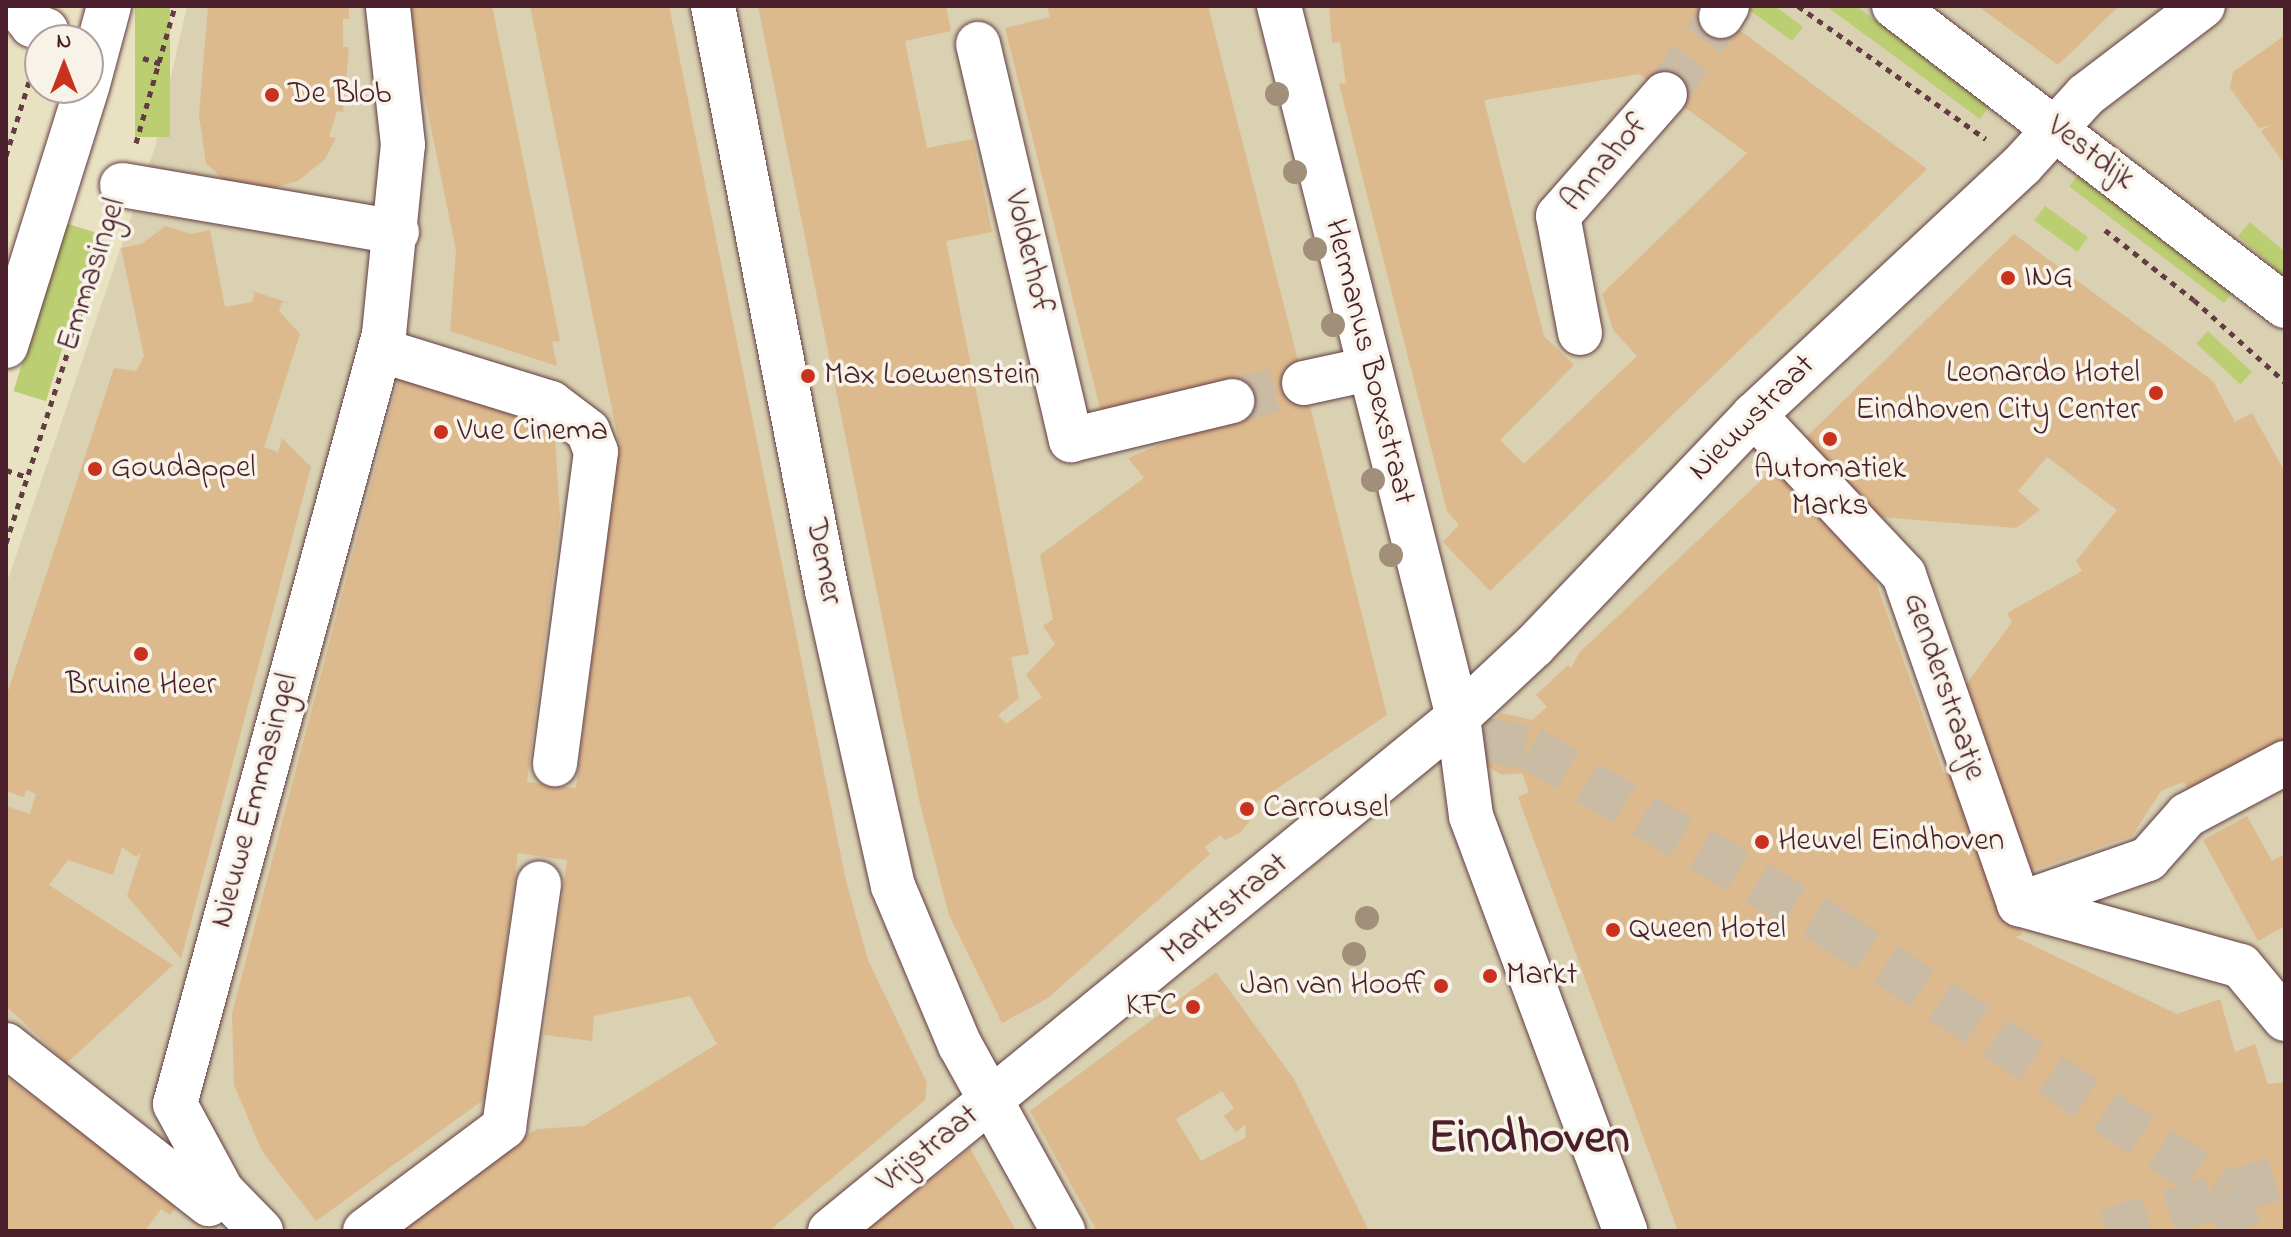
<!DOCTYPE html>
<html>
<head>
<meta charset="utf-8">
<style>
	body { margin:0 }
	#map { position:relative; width:2291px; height:1237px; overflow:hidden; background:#e9e2c2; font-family:"Indie Flower",sans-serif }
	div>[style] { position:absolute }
	.built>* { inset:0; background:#d9d1b1 }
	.green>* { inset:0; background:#bcce72; transform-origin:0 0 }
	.building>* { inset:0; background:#ddb98e }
	.minor-tunnel>* { height:44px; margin-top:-22px; transform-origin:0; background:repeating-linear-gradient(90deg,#c9bba4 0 44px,transparent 0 66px) }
	.path>* { height:5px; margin-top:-2.5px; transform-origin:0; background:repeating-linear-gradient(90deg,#623c42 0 6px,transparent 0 12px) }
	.roads { filter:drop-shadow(0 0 2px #623c42) drop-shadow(0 0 2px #623c42) }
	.minor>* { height:44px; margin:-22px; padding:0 22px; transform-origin:22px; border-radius:22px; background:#fff }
	.trees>* { width:24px; height:24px; margin:-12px; border-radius:50%; background:#a18f79 }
	.dots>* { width:22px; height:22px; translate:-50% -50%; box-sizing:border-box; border:4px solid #f7f3e8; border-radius:50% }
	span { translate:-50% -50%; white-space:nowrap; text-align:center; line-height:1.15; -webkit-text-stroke:7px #f7f3e8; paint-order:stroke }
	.poi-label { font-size:32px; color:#4a1f2b }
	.left { translate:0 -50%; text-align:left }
	.right { translate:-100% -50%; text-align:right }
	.street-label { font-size:32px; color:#4a1f2b }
	.town-label { font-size:48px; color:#4a1f2b; font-weight:700 }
	.frame { position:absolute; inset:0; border:8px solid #4a1f2b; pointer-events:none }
	.north { position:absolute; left:24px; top:24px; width:80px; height:80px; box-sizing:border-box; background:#f7f3e8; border:2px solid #b29e9c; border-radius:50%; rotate:0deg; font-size:22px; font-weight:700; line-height:32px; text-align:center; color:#4a1f2b }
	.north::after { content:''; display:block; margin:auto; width:28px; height:36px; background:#c8321e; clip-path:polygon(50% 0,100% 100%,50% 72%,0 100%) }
</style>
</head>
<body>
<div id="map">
	<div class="built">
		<i style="clip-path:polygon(187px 6px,2285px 6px,2285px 1231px,6px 1231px,6px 585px,155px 147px)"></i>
	</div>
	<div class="green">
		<i style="left:135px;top:6px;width:35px;height:131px"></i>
		<i style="clip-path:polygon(1751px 6px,1775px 6px,1803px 27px,1792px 41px,1748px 9px)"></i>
		<i style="clip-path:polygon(1826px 6px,1856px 6px,1990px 105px,1980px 119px)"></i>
		<i style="left:2080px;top:172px;width:194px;height:18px;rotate:37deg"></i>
		<i style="left:2045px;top:206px;width:53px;height:18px;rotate:36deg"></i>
		<i style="clip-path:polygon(2250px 222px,2285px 252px,2285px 277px,2238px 236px)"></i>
		<i style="left:65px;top:223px;width:34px;height:176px;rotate:17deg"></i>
		<i style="left:2208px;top:331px;width:60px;height:17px;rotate:43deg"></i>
	</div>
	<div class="building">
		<i style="clip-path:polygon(208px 6px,349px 6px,349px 19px,343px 19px,343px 47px,349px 47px,343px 112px,337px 111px,329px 137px,336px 138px,325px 159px,298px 181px,264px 190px,227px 183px,206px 163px,199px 115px)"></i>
		<i style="clip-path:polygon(406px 6px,492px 6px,560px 341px,552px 342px,557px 366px,450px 331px,456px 250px)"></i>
		<i style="clip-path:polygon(530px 6px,669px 6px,846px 881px,868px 960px,927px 1083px,925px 1100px,769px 1231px,391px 1231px,495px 1162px,491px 1154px,537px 1129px,584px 1126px,717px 1044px,690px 996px,594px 1016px,592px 1041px,544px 1035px,567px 860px,518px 853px,486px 1098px,316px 1221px,262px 1151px,234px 1085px,232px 1013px,401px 370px,554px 419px,560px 517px,527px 782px,576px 788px,619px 444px)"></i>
		<i style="clip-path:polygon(758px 6px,946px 6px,951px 31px,905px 41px,927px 148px,973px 139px,992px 232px,946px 241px,1029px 654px,1011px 657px,1019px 698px,998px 715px,1006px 724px,1042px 697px,1026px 675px,1055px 644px,1043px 626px,1053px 619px,1040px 555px,1144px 478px,1128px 458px,1176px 438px,1237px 422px,1101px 412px,1005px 28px,1050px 17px,1047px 6px,1208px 6px,1309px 404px,1297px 407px,1310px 406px,1387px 715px,1254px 804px,1259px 809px,1241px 832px,1225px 840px,1220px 835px,1205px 847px,1210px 854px,1048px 998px,1002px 1023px,949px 915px,920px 804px)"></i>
		<i style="clip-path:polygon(evenodd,1329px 6px,1707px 6px,1927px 169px,1490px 591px,1443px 542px,1459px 525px,1447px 511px,1339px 84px,1346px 83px,1340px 42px,1332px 43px,1329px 6px,1639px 74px,1747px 153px,1602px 294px,1613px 330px,1637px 356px,1524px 464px,1500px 440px,1574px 365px,1544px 336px,1484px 100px,1639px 74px)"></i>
		<i style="clip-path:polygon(1978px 6px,2119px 6px,2058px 65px)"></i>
		<i style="clip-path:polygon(2285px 35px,2285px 165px,2261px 131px,2271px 125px,2259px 128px,2230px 88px,2233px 72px)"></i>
		<i style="clip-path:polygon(166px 226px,191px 234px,210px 230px,225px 307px,252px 302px,255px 293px,246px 289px,292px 304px,282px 302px,279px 311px,300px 334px,264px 447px,278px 452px,282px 438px,311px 467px,181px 959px,127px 896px,141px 852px,136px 857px,122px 847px,113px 875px,68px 860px,49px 885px,173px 965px,67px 1063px,6px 1006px,6px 806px,30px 814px,36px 794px,26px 790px,24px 797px,6px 791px,6px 697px,114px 368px,136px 371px,144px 356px,121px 248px,141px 244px)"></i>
		<i style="clip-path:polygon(2014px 234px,2213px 381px,2235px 422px,2252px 413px,2285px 472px,2285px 747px,2193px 798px,2184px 782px,2161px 791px,2132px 836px,2028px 872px,1965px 686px,2012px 622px,2007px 613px,2082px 571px,2076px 561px,2117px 510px,2047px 457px,2018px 491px,2040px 510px,2016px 528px,1868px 516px,1799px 444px)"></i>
		<i style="clip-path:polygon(1770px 472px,1782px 473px,1869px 563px,1943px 772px,1967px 779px,2022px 935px,2015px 937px,2177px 1014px,2220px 999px,2235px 1052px,2255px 1044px,2268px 1084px,2284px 1082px,2285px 1231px,1678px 1231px,1518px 797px,1529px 792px,1522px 773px,1502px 775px,1485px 765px,1480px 732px,1502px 713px,1532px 720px,1547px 707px,1536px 695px,1568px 665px,1571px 668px,1579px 653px)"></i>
		<i style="clip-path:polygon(2247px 816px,2272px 861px,2285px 854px,2285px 926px,2258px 941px,2203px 840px)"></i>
		<i style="clip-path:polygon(evenodd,1216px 972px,1294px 1079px,1369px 1231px,1097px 1231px,1030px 1111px,1216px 972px,1222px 1091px,1234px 1108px,1224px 1116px,1236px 1132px,1246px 1124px,1245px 1138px,1201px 1161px,1176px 1119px,1222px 1091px)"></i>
		<i style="clip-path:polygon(6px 1077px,179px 1203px,170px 1215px,161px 1209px,145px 1231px,6px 1231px)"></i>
		<i style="clip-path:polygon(970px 1148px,1016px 1231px,862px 1231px,942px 1171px)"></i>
	</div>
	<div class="minor-tunnel">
		<i style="left:1665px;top:94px;width:96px;rotate:-54.3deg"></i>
		<i style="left:1232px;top:401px;width:74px;rotate:-14deg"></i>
		<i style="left:1482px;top:739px;width:49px;rotate:10.6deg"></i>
		<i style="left:1530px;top:748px;width:350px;rotate:30.7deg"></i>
		<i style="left:1831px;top:927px;width:473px;rotate:33.9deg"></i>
		<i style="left:2224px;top:1191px;width:43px;rotate:68.2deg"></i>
		<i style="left:2106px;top:1231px;width:187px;rotate:-17.1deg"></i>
	</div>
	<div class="path">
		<i style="left:1798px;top:6px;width:230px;rotate:35.3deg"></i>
		<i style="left:143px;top:58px;width:19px;rotate:18deg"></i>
		<i style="left:136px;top:143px;width:142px;rotate:-74.1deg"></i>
		<i style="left:6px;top:156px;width:88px;rotate:-72.8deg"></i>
		<i style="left:2105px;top:230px;width:113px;rotate:38.2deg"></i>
		<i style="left:2194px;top:300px;width:122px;rotate:42deg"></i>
		<i style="left:6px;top:470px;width:22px;rotate:18deg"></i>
		<i style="left:6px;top:543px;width:331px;rotate:-72.1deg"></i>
	</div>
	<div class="roads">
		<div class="minor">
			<i style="left:17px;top:6px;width:24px;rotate:52deg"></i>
			<i style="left:32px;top:25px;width:15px;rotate:20deg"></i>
			<i style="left:713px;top:6px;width:596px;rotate:78.97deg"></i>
			<i style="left:827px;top:591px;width:302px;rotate:77.4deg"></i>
			<i style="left:893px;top:886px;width:173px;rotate:67.2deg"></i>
			<i style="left:960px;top:1045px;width:213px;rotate:61deg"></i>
			<i style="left:1279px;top:6px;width:733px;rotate:75.87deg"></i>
			<i style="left:1458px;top:717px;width:100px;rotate:82.5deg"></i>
			<i style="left:1471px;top:816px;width:443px;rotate:69.6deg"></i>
			<i style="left:1894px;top:6px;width:493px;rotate:37.5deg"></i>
			<i style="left:1721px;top:16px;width:12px;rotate:-59deg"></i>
			<i style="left:978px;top:44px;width:407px;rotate:76.8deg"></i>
			<i style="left:1071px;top:440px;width:166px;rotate:-13.6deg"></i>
			<i style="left:88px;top:84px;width:81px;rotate:-74.9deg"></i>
			<i style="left:122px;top:185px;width:279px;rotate:9.7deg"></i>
			<i style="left:1580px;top:333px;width:119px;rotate:-100.6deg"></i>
			<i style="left:1558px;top:216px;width:162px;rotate:-48.7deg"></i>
			<i style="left:6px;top:346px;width:270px;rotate:-72.6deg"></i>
			<i style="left:380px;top:350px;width:179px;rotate:17.2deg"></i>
			<i style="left:551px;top:403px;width:46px;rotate:37.1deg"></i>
			<i style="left:588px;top:431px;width:22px;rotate:69deg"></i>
			<i style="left:596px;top:452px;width:315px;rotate:97.5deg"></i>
			<i style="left:1304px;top:383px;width:66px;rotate:-12.2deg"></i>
			<i style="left:1754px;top:415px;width:219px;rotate:46.8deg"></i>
			<i style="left:1904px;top:575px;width:349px;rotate:70.7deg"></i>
			<i style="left:2019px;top:904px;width:230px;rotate:15.6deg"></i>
			<i style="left:2241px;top:966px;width:69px;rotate:50.3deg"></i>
			<i style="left:2019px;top:904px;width:137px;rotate:-19.2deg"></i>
			<i style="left:2148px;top:859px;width:59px;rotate:-48.4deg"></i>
			<i style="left:2187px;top:815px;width:111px;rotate:-28deg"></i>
			<i style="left:6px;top:1045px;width:258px;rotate:38.1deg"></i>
			<i style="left:261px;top:1231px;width:56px;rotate:-134.3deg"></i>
			<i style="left:222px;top:1191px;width:99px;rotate:-118.4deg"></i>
			<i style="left:175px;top:1104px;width:798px;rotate:-74.81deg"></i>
			<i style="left:384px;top:334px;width:190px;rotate:-84.3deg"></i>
			<i style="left:403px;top:145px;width:140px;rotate:-96.2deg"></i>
			<i style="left:365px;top:1231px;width:174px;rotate:-36.8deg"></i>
			<i style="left:504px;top:1127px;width:246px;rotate:-81.8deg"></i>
			<i style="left:830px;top:1231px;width:812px;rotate:-39.3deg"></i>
			<i style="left:1458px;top:717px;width:104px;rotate:-43.1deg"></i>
			<i style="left:1534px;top:646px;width:319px;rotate:-46.4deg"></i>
			<i style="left:1754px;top:415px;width:367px;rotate:-43deg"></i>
			<i style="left:2022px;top:165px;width:95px;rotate:-47.6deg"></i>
			<i style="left:2086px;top:95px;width:147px;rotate:-37.3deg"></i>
		</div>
	</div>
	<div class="trees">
		<i style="left:1277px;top:94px"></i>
		<i style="left:1295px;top:172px"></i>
		<i style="left:1315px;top:249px"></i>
		<i style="left:1333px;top:325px"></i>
		<i style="left:1373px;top:480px"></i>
		<i style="left:1391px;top:555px"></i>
		<i style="left:1367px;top:918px"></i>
		<i style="left:1354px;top:954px"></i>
	</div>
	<div class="dots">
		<i style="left:272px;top:95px;background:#c8321e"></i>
		<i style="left:2008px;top:278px;background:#c8321e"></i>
		<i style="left:808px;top:376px;background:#c8321e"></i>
		<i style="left:2156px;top:393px;background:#c8321e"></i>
		<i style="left:441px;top:432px;background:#c8321e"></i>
		<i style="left:1830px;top:439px;background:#c8321e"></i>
		<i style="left:95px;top:469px;background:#c8321e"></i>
		<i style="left:141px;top:654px;background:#c8321e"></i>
		<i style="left:1247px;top:809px;background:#c8321e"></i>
		<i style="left:1762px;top:842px;background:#c8321e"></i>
		<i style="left:1613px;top:930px;background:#c8321e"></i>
		<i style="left:1490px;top:976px;background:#c8321e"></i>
		<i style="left:1441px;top:986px;background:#c8321e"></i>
		<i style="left:1193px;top:1007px;background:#c8321e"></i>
	</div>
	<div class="poi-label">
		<span class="left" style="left:288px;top:95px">De Blob</span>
		<span class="left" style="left:2024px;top:278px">ING</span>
		<span class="right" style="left:2140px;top:393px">Leonardo Hotel<br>Eindhoven City Center</span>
		<span class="left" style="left:824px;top:376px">Max Loewenstein</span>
		<span class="left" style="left:457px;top:432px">Vue Cinema</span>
		<span class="left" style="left:111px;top:469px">Goudappel</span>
		<span style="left:1830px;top:489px">Automatiek<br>Marks</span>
		<span style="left:141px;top:686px">Bruine Heer</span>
		<span class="left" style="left:1263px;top:809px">Carrousel</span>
		<span class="left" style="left:1778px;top:842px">Heuvel Eindhoven</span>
		<span class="left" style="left:1629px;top:930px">Queen Hotel</span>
		<span class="left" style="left:1506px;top:976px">Markt</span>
		<span class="right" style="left:1425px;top:986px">Jan van Hooff</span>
		<span class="right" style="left:1177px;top:1007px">KFC</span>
	</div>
	<div class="street-label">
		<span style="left:2090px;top:154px;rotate:37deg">Vestdijk</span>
		<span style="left:1606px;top:164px;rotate:-50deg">Annahof</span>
		<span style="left:1027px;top:252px;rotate:77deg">Volderhof</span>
		<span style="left:93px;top:275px;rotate:-72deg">Emmasingel</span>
		<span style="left:1368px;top:362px;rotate:76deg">Hermanus Boexstraat</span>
		<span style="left:1753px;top:419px;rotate:-45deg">Nieuwstraat</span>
		<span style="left:822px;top:562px;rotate:79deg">Demer</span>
		<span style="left:1943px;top:687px;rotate:71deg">Genderstraatje</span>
		<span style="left:256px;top:801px;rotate:-75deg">Nieuwe Emmasingel</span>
		<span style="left:1226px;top:910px;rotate:-40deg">Marktstraat</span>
		<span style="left:929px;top:1150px;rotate:-39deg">Vrijstraat</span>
	</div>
	<div class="town-label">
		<span style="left:1529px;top:1140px">Eindhoven</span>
	</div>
	<div class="frame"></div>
	<div class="north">N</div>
</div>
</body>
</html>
